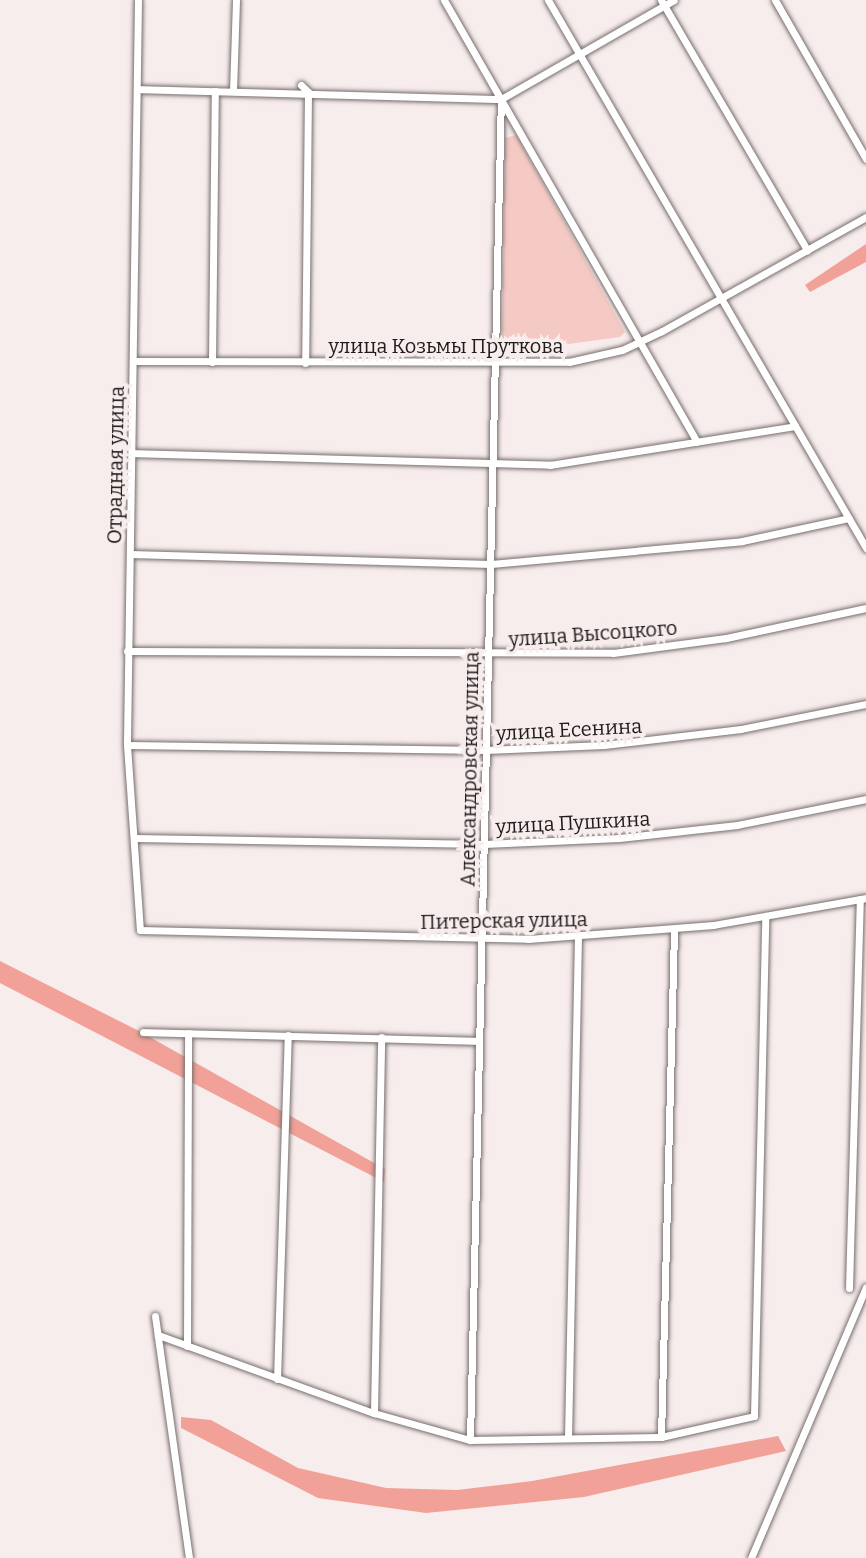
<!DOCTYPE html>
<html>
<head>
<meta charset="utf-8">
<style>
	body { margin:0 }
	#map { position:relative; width:866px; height:1558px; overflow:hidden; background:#f7edec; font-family:Bitter,serif }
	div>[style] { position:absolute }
	.green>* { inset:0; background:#f6cac4 }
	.forest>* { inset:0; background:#f1a197 }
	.roads { filter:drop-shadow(0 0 2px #776e6d) drop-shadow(0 0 2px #776e6d) }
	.minor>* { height:7px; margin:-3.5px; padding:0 3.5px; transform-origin:3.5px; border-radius:3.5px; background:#fff }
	span { translate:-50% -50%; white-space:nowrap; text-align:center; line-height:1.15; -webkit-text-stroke:7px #f7edec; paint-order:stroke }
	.street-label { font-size:20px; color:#1f1c1b }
</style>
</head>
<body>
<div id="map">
	<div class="green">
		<i style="clip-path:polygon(516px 135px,625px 332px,620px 337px,502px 353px,505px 138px)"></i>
	</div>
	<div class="forest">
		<i style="clip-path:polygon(866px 244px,866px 262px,810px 292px,805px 285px)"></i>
		<i style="clip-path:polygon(0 961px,139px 1031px,385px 1169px,384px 1182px,0 983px)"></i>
		<i style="clip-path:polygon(181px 1417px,211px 1420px,298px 1468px,386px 1488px,457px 1490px,532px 1481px,778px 1436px,786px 1451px,584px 1497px,426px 1513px,318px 1498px,181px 1428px)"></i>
	</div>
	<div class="roads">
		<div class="minor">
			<i style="left:138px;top:0;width:745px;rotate:90.85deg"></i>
			<i style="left:127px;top:745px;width:185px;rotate:86deg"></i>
			<i style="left:140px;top:930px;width:388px;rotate:1.3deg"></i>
			<i style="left:528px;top:939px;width:186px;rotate:-4.3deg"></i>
			<i style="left:713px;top:925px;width:155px;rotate:-10deg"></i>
			<i style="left:444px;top:0;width:509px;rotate:60.21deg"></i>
			<i style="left:548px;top:0;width:634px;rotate:59.87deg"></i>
			<i style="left:661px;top:0;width:290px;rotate:59.7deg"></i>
			<i style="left:775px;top:0;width:183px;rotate:60.2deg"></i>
			<i style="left:301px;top:85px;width:10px;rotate:45deg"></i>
			<i style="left:308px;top:92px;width:271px;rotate:90.6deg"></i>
			<i style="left:137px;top:89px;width:364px;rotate:1.6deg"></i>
			<i style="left:501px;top:99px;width:199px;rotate:-29.8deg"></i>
			<i style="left:233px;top:91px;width:91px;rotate:-88.1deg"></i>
			<i style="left:135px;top:361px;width:434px;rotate:0.1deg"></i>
			<i style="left:569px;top:362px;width:54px;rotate:-12.8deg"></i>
			<i style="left:622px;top:350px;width:44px;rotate:-25.4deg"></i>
			<i style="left:662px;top:331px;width:234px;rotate:-29.2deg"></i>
			<i style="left:212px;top:362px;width:271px;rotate:-89.4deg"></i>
			<i style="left:132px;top:453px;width:418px;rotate:1.6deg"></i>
			<i style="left:550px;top:465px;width:248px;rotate:-9deg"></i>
			<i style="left:130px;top:554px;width:361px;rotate:1.6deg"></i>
			<i style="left:491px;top:564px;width:252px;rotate:-5.2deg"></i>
			<i style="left:742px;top:541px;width:109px;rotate:-12.1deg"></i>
			<i style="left:127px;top:651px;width:486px;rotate:0.2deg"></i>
			<i style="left:613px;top:653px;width:114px;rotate:-7.6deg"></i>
			<i style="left:726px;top:638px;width:143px;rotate:-12.1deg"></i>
			<i style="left:127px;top:745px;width:359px;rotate:0.8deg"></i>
			<i style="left:486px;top:750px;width:118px;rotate:-2.4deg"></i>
			<i style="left:604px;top:745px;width:138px;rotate:-6.7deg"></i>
			<i style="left:741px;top:729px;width:127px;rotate:-11.3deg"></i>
			<i style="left:135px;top:838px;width:349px;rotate:1deg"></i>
			<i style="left:484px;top:844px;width:135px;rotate:-2.5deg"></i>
			<i style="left:619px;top:838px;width:119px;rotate:-6.3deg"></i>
			<i style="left:737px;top:825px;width:132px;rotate:-11.4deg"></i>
			<i style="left:143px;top:1032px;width:336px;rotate:1.5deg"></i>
			<i style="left:849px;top:1288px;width:389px;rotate:-88.4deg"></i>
			<i style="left:155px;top:1316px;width:244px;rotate:82deg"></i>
			<i style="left:158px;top:1335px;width:230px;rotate:19.9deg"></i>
			<i style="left:374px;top:1413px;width:100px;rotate:15.7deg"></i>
			<i style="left:470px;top:1440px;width:191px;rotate:-0.9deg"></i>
			<i style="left:661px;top:1437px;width:95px;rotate:-12.7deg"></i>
			<i style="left:754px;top:1416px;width:498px;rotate:-88.7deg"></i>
			<i style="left:187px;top:1346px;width:313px;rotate:-89.8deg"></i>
			<i style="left:277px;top:1379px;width:344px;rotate:-88.2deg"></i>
			<i style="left:374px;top:1413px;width:376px;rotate:-88.9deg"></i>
			<i style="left:661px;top:1437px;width:508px;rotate:-88.53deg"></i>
			<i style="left:568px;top:1438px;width:501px;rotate:-88.86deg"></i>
			<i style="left:470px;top:1440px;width:1341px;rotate:-88.68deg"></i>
			<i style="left:751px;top:1558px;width:294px;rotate:-67deg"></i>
		</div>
	</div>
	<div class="street-label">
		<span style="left:446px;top:346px">улица Козьмы Пруткова</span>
		<span style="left:116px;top:465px;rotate:-89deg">Отрадная улица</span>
		<span style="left:593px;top:634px;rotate:-4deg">улица Высоцкого</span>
		<span style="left:569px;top:730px;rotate:-3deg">улица Есенина</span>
		<span style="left:470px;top:769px;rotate:-89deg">Александровская улица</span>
		<span style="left:573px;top:823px;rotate:-3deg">улица Пушкина</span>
		<span style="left:504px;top:921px;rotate:-1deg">Питерская улица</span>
	</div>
</div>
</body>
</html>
